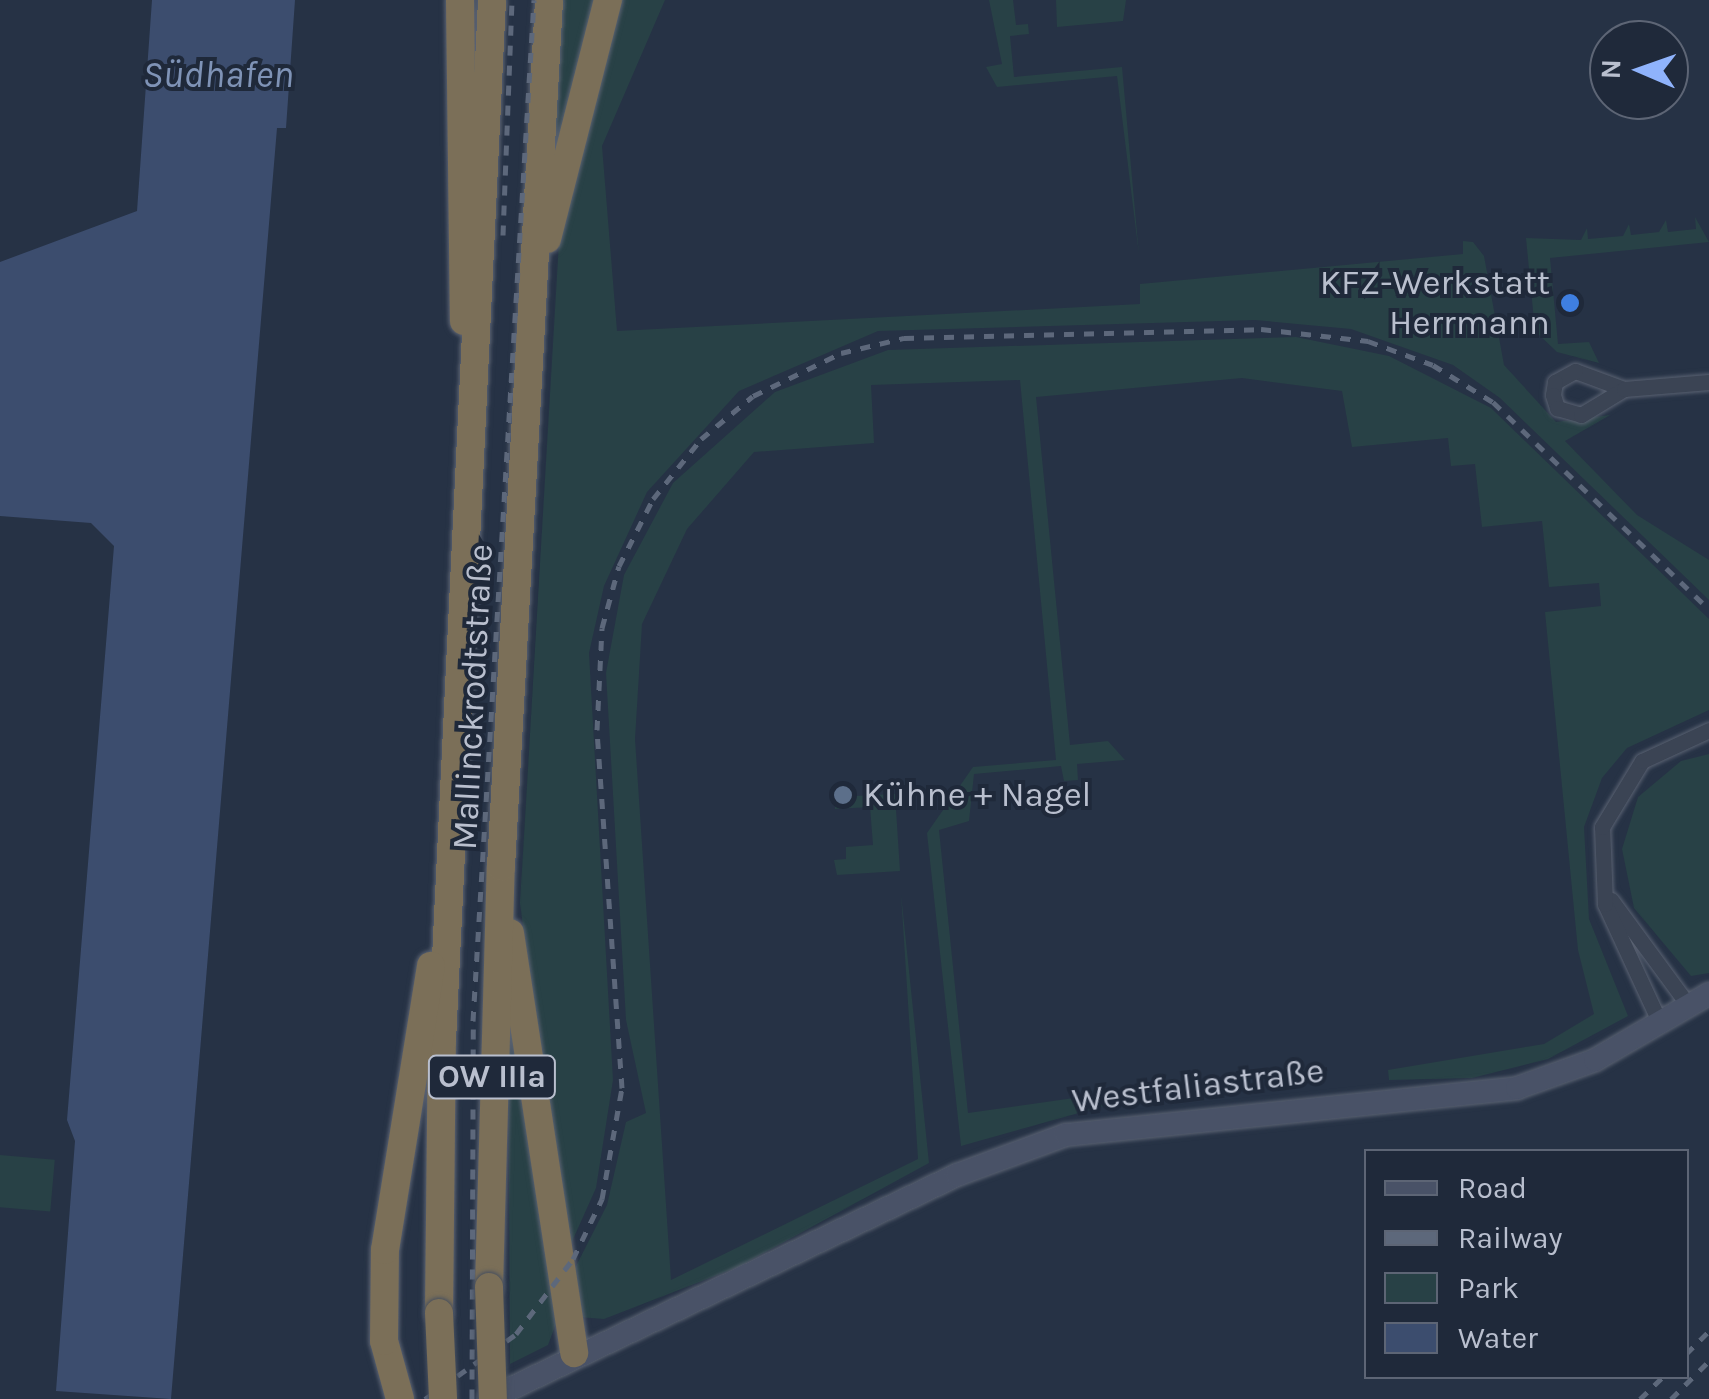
<!DOCTYPE html>
<html>
<head>
<meta charset="utf-8">
<style>
	body { margin:0 }
	#map { position:relative; width:1709px; height:1399px; overflow:hidden; background:#263245; font-family:Karla,sans-serif }
	div>[style] { position:absolute }
	.green>* { inset:0; background:#284146; transform-origin:0 0 }
	.water>* { inset:0; background:#3c4d6e }
	.roads { filter:drop-shadow(0 0 2px #5a6272) drop-shadow(0 0 2px #5a6272) }
	.street>* { height:15px; margin:-7.5px; padding:0 7.5px; transform-origin:7.5px; border-radius:7.5px; background:#3b4454 }
	.secondary>* { height:22px; margin:-11px; padding:0 11px; transform-origin:11px; border-radius:11px; background:#495267 }
	.highway>* { height:28px; margin:-14px; padding:0 14px; transform-origin:14px; border-radius:14px; background:#7b6f58 }
	.rail>* { height:5px; margin-top:-2.5px; transform-origin:0; background:repeating-linear-gradient(90deg,#5d687b 0 10px,transparent 0 20px) }
	.bridges { filter:drop-shadow(0 0 2px #464f5f) drop-shadow(0 0 2px #464f5f) }
	.highway-bridge>* { height:28px; margin:-14px; padding:0 14px; transform-origin:14px; border-radius:14px; background:#7b6f58 }
	.dots>* { width:28px; height:28px; translate:-50% -50%; box-sizing:border-box; border:5px solid #1f293a; border-radius:50% }
	span { translate:-50% -50%; white-space:nowrap; text-align:center; line-height:1.15; -webkit-text-stroke:8px #1f293a; paint-order:stroke }
	.shield-label span { padding:2px 8px; background:#1f293a; border:2px solid; border-radius:8px; -webkit-text-stroke-width:0 }
	.shield-label { font-size:32px; color:#b9bfce; font-weight:700 }
	.poi-label { font-size:35px; color:#b9bfce }
	.right { translate:-100% -50%; text-align:right }
	.left { translate:0 -50%; text-align:left }
	.street-label { font-size:35px; color:#b9bfce }
	.water-label { font-size:38px; color:#7f93b6; font-style:italic }
	.legend { position:absolute; left:1364px; top:1149px; width:325px; height:230px; box-sizing:border-box; background:#1f293a; border:2px solid #5d6575; margin:0; padding:12px 18px; list-style:none; font-size:30px; color:#b9bfce }
	.legend li { display:flex; align-items:center; gap:20px; height:50px }
	.legend b { width:50px; border:2px solid #5d6575 }
	.north { position:absolute; left:1589px; top:20px; width:100px; height:100px; box-sizing:border-box; background:#1f293a; border:2px solid #5d6575; border-radius:50%; rotate:272deg; font-size:28px; font-weight:700; line-height:40px; text-align:center; color:#b9bfce }
	.north::after { content:''; display:block; margin:auto; width:35px; height:45px; background:#8fb3fc; clip-path:polygon(50% 0,100% 100%,50% 72%,0 100%) }
</style>
</head>
<body>
<div id="map">
	<div class="green">
		<i style="clip-path:polygon(562px 0,597px 0,554px 174px,552px 151px)"></i>
		<i style="clip-path:polygon(618px 0,665px 0,602px 146px,617px 331px,1140px 304px,1140px 284px,1463px 254px,1463px 241px,1473px 242px,1484px 256px,1504px 365px,1556px 422px,1610px 415px,1565px 441px,1637px 515px,1709px 560px,1709px 600px,1500px 398px,1453px 365px,1351px 329px,1255px 320px,878px 331px,739px 391px,647px 492px,604px 586px,589px 653px,613px 1080px,596px 1188px,566px 1255px,520px 903px,560px 225px)"></i>
		<i style="clip-path:polygon(989px 0,1013px 0,1016px 25px,1028px 24px,1029px 34px,1010px 36px,1014px 77px,1122px 67px,1139px 255px,1117px 76px,997px 87px,986px 67px,1002px 64px)"></i>
		<i style="clip-path:polygon(1056px 0,1126px 0,1123px 21px,1057px 27px)"></i>
		<i style="clip-path:polygon(1695px 217px,1709px 242px,1550px 258px,1558px 344px,1589px 342px,1599px 363px,1557px 352px,1535px 331px,1526px 238px,1581px 240px,1587px 228px,1588px 239px,1623px 236px,1629px 224px,1631px 235px,1659px 232px,1666px 220px,1668px 232px,1696px 229px)"></i>
		<i style="clip-path:polygon(1296px 337px,1389px 356px,1491px 408px,1709px 619px,1709px 710px,1627px 748px,1602px 778px,1584px 827px,1589px 919px,1628px 1016px,1548px 1059px,1472px 1078px,1389px 1080px,1388px 1070px,1544px 1044px,1594px 1014px,1578px 950px,1545px 612px,1601px 606px,1599px 583px,1549px 587px,1542px 521px,1482px 527px,1475px 464px,1451px 466px,1448px 438px,1352px 447px,1342px 391px,1242px 378px,1036px 397px,1070px 745px,1108px 741px,1125px 760px,1077px 764px,1078px 780px,1064px 781px,1061px 766px,974px 774px,969px 821px,939px 830px,968px 1113px,1123px 1091px,1129px 1099px,961px 1146px,927px 833px,973px 767px,1056px 760px,1020px 380px,871px 385px,874px 443px,754px 452px,687px 529px,642px 624px,635px 739px,671px 1280px,918px 1159px,901px 894px,929px 1163px,738px 1267px,604px 1319px,579px 1317px,569px 1280px,607px 1205px,626px 1122px,646px 1113px,626px 1020px,606px 673px,624px 575px,673px 483px,775px 392px,888px 350px)"></i>
		<i style="clip-path:polygon(1709px 754px,1709px 973px,1691px 976px,1634px 908px,1622px 849px,1638px 797px,1681px 761px)"></i>
		<i style="clip-path:polygon(895px 794px,900px 871px,837px 875px,834px 860px,846px 859px,846px 847px,873px 845px,870px 807px,835px 809px,835px 797px)"></i>
		<i style="clip-path:polygon(508px 986px,557px 1321px,548px 1345px,510px 1364px)"></i>
		<i style="left:0;top:1155px;width:55px;height:52px;rotate:5deg"></i>
	</div>
	<div class="water">
		<i style="clip-path:polygon(152px 0,295px 0,286px 128px,277px 128px,171px 1399px,56px 1391px,75px 1141px,67px 1120px,114px 546px,91px 523px,0 516px,0 262px,137px 211px)"></i>
	</div>
	<div class="roads">
		<div class="street">
			<i style="left:1624px;top:389px;width:52px;rotate:-159.8deg"></i>
			<i style="left:1575px;top:371px;width:23px;rotate:151deg"></i>
			<i style="left:1555px;top:382px;width:13px;rotate:99deg"></i>
			<i style="left:1553px;top:395px;width:14px;rotate:73deg"></i>
			<i style="left:1557px;top:408px;width:25px;rotate:16deg"></i>
			<i style="left:1581px;top:415px;width:50px;rotate:-31.2deg"></i>
			<i style="left:1624px;top:389px;width:85px;rotate:-4.7deg"></i>
			<i style="left:1611px;top:900px;width:132px;rotate:53.7deg"></i>
			<i style="left:1660px;top:1023px;width:131px;rotate:-114.8deg"></i>
			<i style="left:1605px;top:904px;width:77px;rotate:-92.2deg"></i>
			<i style="left:1602px;top:827px;width:77px;rotate:-58.8deg"></i>
			<i style="left:1642px;top:761px;width:74px;rotate:-24.8deg"></i>
		</div>
		<div class="secondary">
			<i style="left:489px;top:1399px;width:519px;rotate:-25.58deg"></i>
			<i style="left:957px;top:1175px;width:116px;rotate:-20.2deg"></i>
			<i style="left:1066px;top:1135px;width:453px;rotate:-5.9deg"></i>
			<i style="left:1517px;top:1088px;width:83px;rotate:-19.7deg"></i>
			<i style="left:1595px;top:1060px;width:132px;rotate:-30.1deg"></i>
		</div>
		<div class="highway">
			<i style="left:460px;top:0;width:321px;rotate:89.3deg"></i>
			<i style="left:547px;top:239px;width:247px;rotate:-75.7deg"></i>
			<i style="left:510px;top:933px;width:425px;rotate:81.3deg"></i>
			<i style="left:489px;top:1287px;width:420px;rotate:-88.4deg"></i>
			<i style="left:501px;top:867px;width:868px;rotate:-86.83deg"></i>
			<i style="left:439px;top:1313px;width:272px;rotate:-89.4deg"></i>
			<i style="left:442px;top:1041px;width:1042px;rotate:-87.25deg"></i>
			<i style="left:400px;top:1399px;width:60px;rotate:-105.4deg"></i>
			<i style="left:384px;top:1341px;width:91px;rotate:-89.4deg"></i>
			<i style="left:385px;top:1250px;width:288px;rotate:-80.8deg"></i>
		</div>
	</div>
	<div class="rail">
		<i style="left:503px;top:235px;width:235px;rotate:-87.8deg"></i>
		<i style="left:1686px;top:1354px;width:33px;rotate:-45deg"></i>
		<i style="left:425px;top:1399px;width:112px;rotate:-35.5deg"></i>
		<i style="left:516px;top:1334px;width:94px;rotate:-52.8deg"></i>
		<i style="left:573px;top:1259px;width:67px;rotate:-64.2deg"></i>
		<i style="left:602px;top:1199px;width:113px;rotate:-79.8deg"></i>
		<i style="left:622px;top:1088px;width:359px;rotate:-94deg"></i>
		<i style="left:597px;top:730px;width:102px;rotate:-87.2deg"></i>
		<i style="left:602px;top:628px;width:64px;rotate:-74.7deg"></i>
		<i style="left:619px;top:566px;width:75px;rotate:-63.1deg"></i>
		<i style="left:653px;top:499px;width:77px;rotate:-51.3deg"></i>
		<i style="left:701px;top:439px;width:67px;rotate:-39.6deg"></i>
		<i style="left:753px;top:396px;width:98px;rotate:-26deg"></i>
		<i style="left:841px;top:353px;width:65px;rotate:-13.4deg"></i>
		<i style="left:904px;top:338px;width:357px;rotate:-1.4deg"></i>
		<i style="left:1261px;top:329px;width:108px;rotate:6.4deg"></i>
		<i style="left:1368px;top:341px;width:69px;rotate:20.3deg"></i>
		<i style="left:1433px;top:365px;width:70px;rotate:31.7deg"></i>
		<i style="left:1493px;top:402px;width:299px;rotate:43.8deg"></i>
		<i style="left:472px;top:1399px;width:378px;rotate:-89.8deg"></i>
		<i style="left:473px;top:1021px;width:1023px;rotate:-86.58deg"></i>
		<i style="left:1640px;top:1399px;width:33px;rotate:-44deg"></i>
		<i style="left:1671px;top:1399px;width:54px;rotate:-45deg"></i>
	</div>
	<div class="bridges">
		<div class="highway-bridge">
			<i style="left:489px;top:1287px;width:112px;rotate:88deg"></i>
			<i style="left:439px;top:1313px;width:86px;rotate:87.3deg"></i>
		</div>
	</div>
	<div class="dots">
		<i style="left:1570px;top:303px;background:#3f7fe0"></i>
		<i style="left:843px;top:795px;background:#5c6f8a"></i>
	</div>
	<div class="shield-label">
		<span style="left:492px;top:1077px">OW IIIa</span>
	</div>
	<div class="poi-label">
		<span class="right" style="left:1550px;top:303px">KFZ-Werkstatt<br>Herrmann</span>
		<span class="left" style="left:863px;top:795px">Kühne + Nagel</span>
	</div>
	<div class="street-label">
		<span style="left:473px;top:697px;rotate:-87deg">Mallinckrodtstraße</span>
		<span style="left:1198px;top:1086px;rotate:-7deg">Westfaliastraße</span>
	</div>
	<div class="water-label">
		<span style="left:218px;top:75px">Südhafen</span>
	</div>
	<ul class="legend">
	<li><b style="height:12px;background:#495267"></b>Road</li>
	<li><b style="height:12px;background:#5d687b"></b>Railway</li>
	<li><b style="height:28px;background:#284146"></b>Park</li>
	<li><b style="height:28px;background:#3c4d6e"></b>Water</li>
	</ul>
	<div class="north">N</div>
</div>
</body>
</html>
